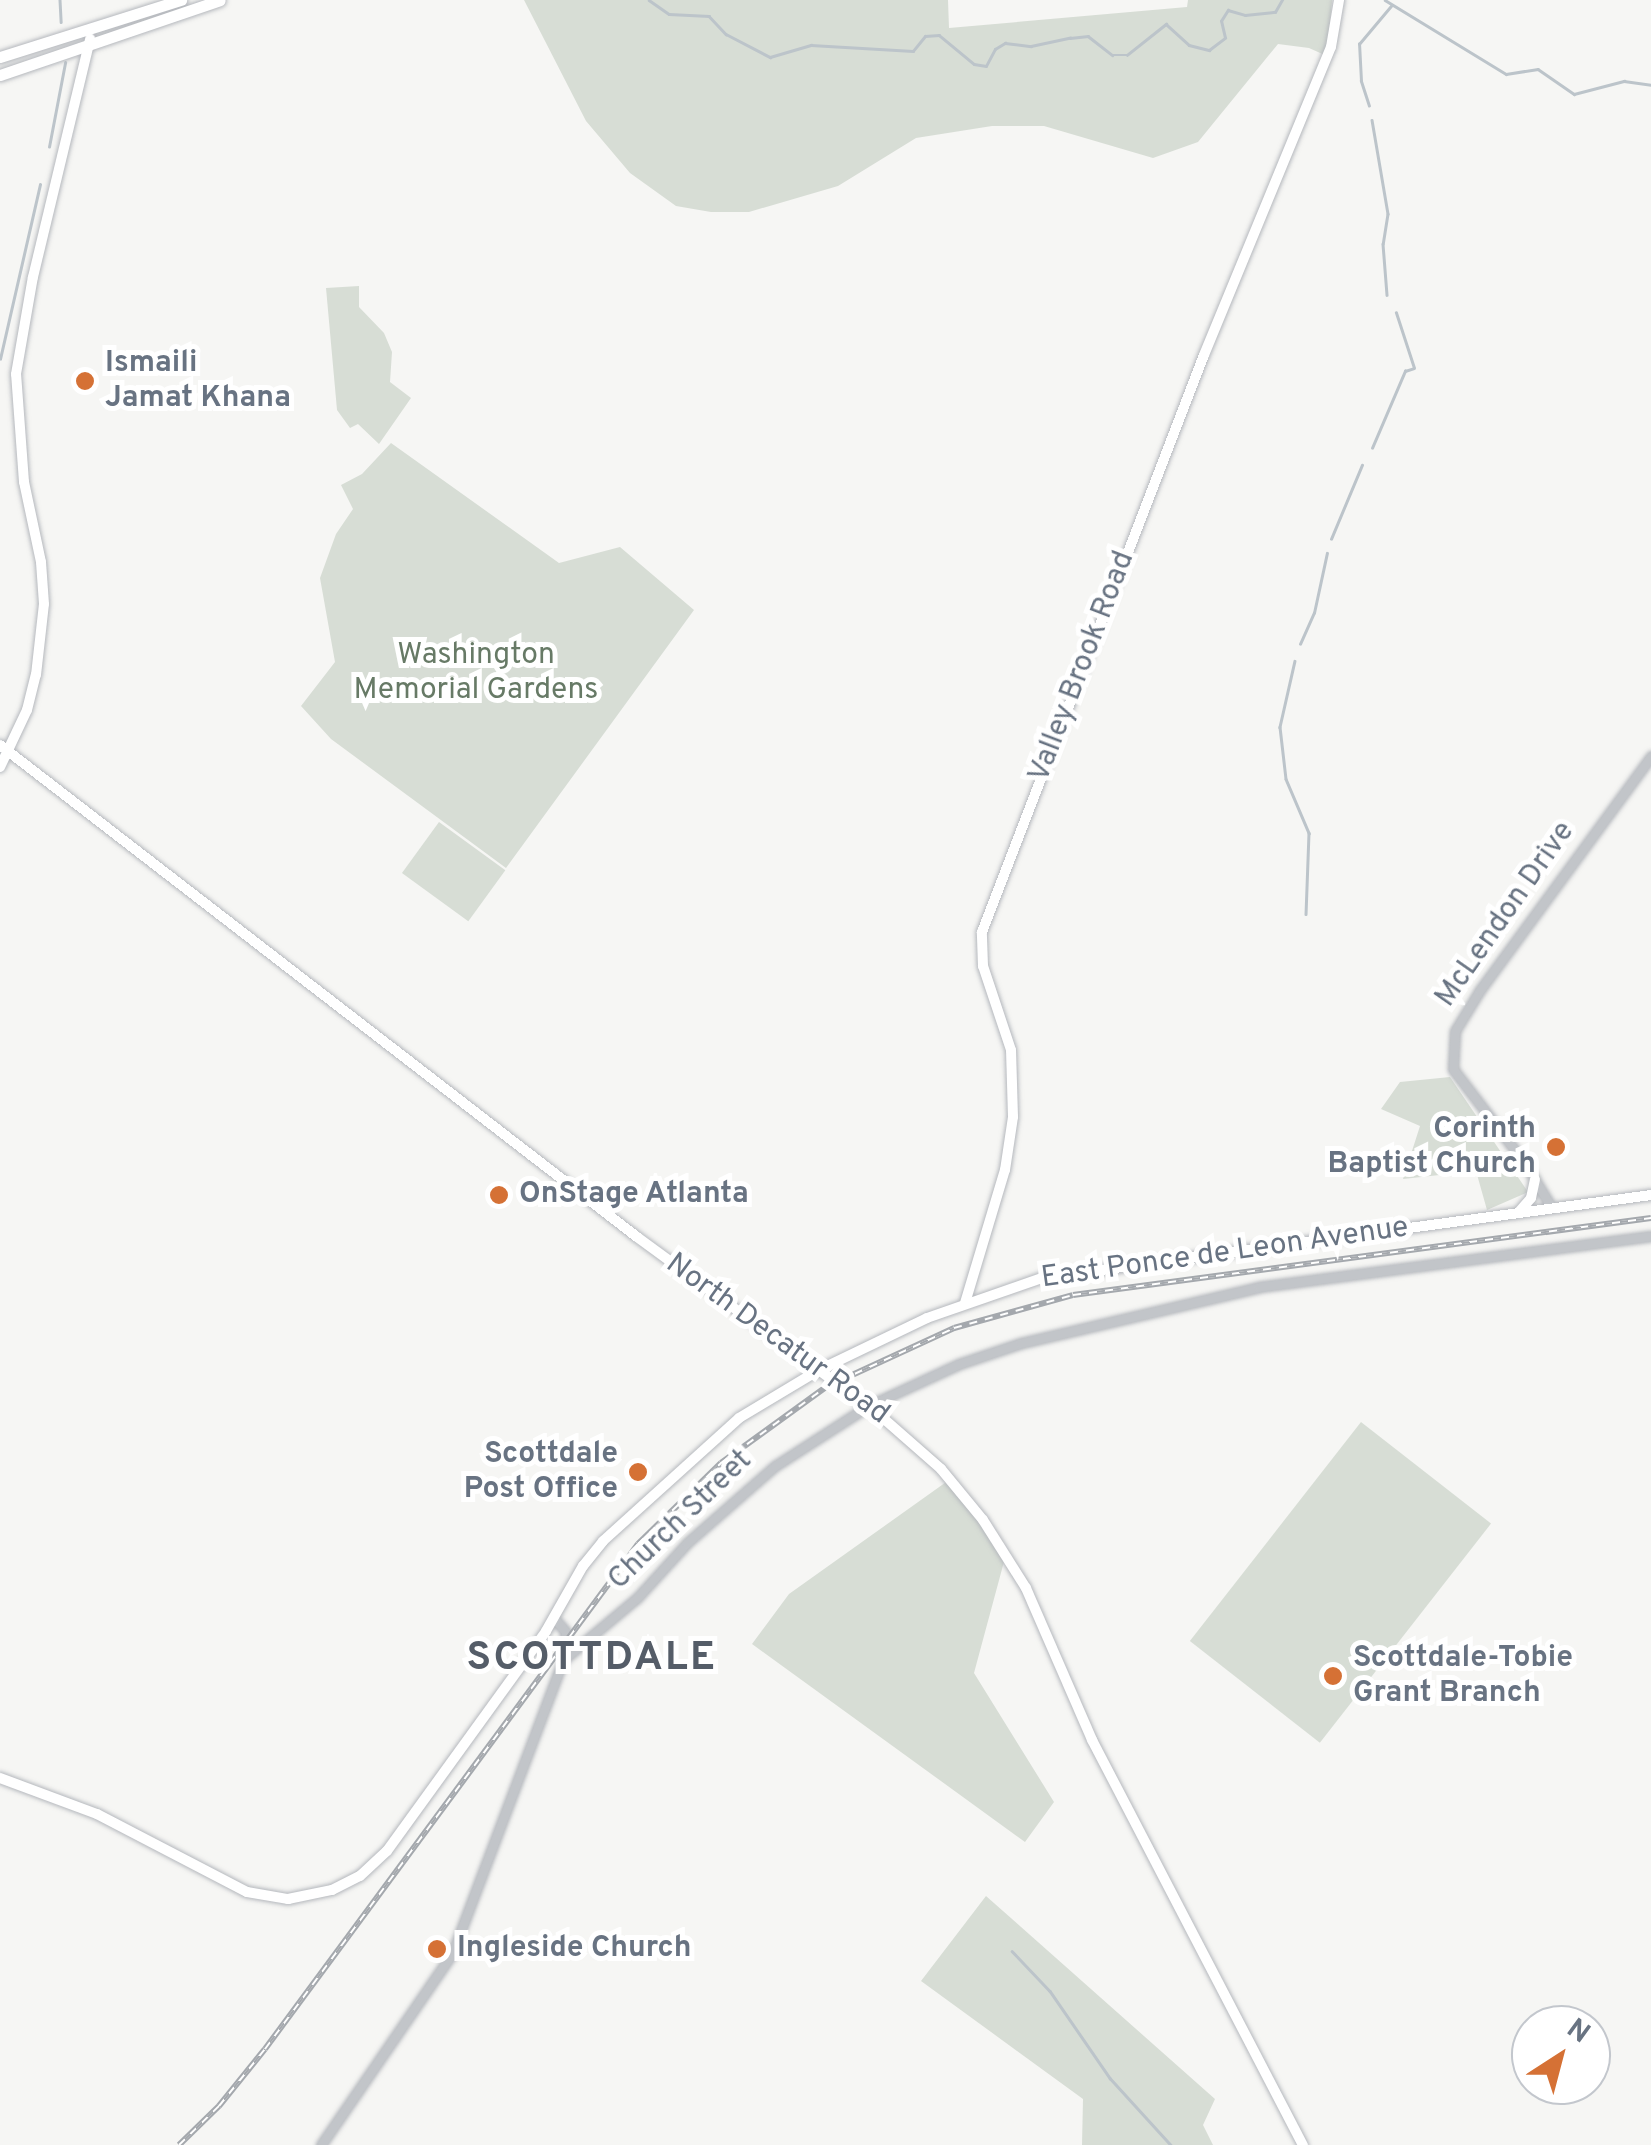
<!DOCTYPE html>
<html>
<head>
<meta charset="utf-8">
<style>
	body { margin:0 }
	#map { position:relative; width:1651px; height:2145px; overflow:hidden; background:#f6f6f4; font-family:Overpass,sans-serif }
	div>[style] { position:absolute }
	.green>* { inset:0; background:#d7ddd5; transform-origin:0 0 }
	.stream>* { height:2.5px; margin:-1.25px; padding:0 1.25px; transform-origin:1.25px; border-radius:1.25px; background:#bcc4ca }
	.roads { filter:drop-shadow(0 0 2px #b5b8bd) drop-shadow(0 0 2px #b5b8bd) }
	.tertiary>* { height:9px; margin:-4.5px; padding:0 4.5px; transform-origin:4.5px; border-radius:4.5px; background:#c2c5c9 }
	.secondary>* { height:10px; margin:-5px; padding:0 5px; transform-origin:5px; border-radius:5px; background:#fff }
	.trunk>* { height:11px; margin:-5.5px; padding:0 5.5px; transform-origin:5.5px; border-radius:5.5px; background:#fff }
	.rail>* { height:6px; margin-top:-3px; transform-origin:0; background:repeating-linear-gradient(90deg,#fff 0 8px,#a4a8ad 0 16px); box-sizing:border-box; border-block:2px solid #a4a8ad }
	.dots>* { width:28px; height:28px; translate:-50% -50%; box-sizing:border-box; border:5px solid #fff; border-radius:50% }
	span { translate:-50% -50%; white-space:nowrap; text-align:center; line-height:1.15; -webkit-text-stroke:10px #fff; paint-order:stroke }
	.poi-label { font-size:30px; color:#687382; font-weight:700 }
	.left { translate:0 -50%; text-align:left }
	.right { translate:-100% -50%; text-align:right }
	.park-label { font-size:30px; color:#677a66 }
	.street-label { font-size:30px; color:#687382 }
	.district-label { font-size:40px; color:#555d68; font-weight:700; letter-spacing:2.5px }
	.north { position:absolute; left:1511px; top:2005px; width:100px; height:100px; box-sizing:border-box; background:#fff; border:2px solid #c3c7cd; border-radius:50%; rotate:36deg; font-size:28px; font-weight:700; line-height:40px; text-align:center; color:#687382 }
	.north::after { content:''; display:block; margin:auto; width:35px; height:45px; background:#d57135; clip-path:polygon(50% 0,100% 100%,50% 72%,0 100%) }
</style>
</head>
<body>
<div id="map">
	<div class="green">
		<i style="clip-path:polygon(524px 0,948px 0,949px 28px,1187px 7px,1188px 0,1332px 0,1327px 56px,1309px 48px,1278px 44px,1198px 142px,1153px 158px,1044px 126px,992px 126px,916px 138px,838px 186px,749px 212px,711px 212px,676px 206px,630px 173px,586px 121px)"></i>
		<i style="clip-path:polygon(359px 286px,359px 307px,384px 333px,392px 352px,390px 382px,411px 398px,379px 444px,358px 424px,350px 428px,337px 410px,326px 288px)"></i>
		<i style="clip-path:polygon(391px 443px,559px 563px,620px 547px,694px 610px,506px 868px,331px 739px,301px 706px,335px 662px,320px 578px,336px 534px,353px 509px,341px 485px,362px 474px)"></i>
		<i style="left:439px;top:822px;width:82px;height:63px;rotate:36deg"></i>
		<i style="clip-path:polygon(1450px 1077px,1528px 1192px,1487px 1210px,1476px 1171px,1403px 1179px,1420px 1126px,1381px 1109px,1400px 1082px)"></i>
		<i style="left:1361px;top:1422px;width:165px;height:278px;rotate:38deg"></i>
		<i style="clip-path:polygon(949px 1480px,1005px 1558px,974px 1673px,1054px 1802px,1025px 1842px,752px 1644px,789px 1594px)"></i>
		<i style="clip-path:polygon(986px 1896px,1215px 2099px,1203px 2125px,1213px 2145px,1082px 2145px,1083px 2099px,921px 1981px)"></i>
	</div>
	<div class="stream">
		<i style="left:60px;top:0;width:22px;rotate:87deg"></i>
		<i style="left:649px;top:0;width:24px;rotate:35deg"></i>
		<i style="left:669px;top:14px;width:40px;rotate:2.9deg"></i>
		<i style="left:709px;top:16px;width:25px;rotate:47deg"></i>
		<i style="left:726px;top:34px;width:50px;rotate:27.6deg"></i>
		<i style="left:770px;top:57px;width:43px;rotate:-16.3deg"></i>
		<i style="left:811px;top:45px;width:102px;rotate:3.4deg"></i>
		<i style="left:913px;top:51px;width:19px;rotate:-51deg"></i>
		<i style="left:925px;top:36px;width:14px;rotate:-4deg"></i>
		<i style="left:939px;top:35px;width:45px;rotate:39.6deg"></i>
		<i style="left:974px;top:64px;width:12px;rotate:9deg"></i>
		<i style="left:986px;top:66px;width:19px;rotate:-62deg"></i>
		<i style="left:995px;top:49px;width:12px;rotate:-31deg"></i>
		<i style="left:1005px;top:43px;width:26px;rotate:7deg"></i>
		<i style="left:1031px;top:46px;width:40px;rotate:-12deg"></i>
		<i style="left:1070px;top:38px;width:18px;rotate:-6deg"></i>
		<i style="left:1088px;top:36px;width:31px;rotate:38deg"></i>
		<i style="left:1112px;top:55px;width:15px"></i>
		<i style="left:1127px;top:55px;width:50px;rotate:-38.5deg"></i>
		<i style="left:1166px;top:24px;width:31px;rotate:42deg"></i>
		<i style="left:1189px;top:45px;width:21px;rotate:14deg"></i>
		<i style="left:1209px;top:50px;width:20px;rotate:-37deg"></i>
		<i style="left:1225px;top:38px;width:17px;rotate:-103deg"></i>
		<i style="left:1221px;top:21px;width:13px;rotate:-58deg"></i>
		<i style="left:1228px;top:10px;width:18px;rotate:16deg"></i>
		<i style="left:1245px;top:15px;width:30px;rotate:-6deg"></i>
		<i style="left:1275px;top:12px;width:14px;rotate:-60deg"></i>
		<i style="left:1385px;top:0;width:142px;rotate:31.4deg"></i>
		<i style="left:1506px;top:74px;width:32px;rotate:-9deg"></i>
		<i style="left:1538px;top:69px;width:44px;rotate:34.8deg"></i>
		<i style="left:1574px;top:94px;width:52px;rotate:-14.6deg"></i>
		<i style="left:1624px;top:81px;width:27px;rotate:8deg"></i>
		<i style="left:1369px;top:106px;width:26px;rotate:-108deg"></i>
		<i style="left:1361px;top:81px;width:37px;rotate:-93deg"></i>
		<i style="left:1359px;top:44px;width:50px;rotate:-49.9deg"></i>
		<i style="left:1372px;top:120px;width:95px;rotate:80.3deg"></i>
		<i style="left:1388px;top:214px;width:30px;rotate:99deg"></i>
		<i style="left:1383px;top:244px;width:51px;rotate:85.5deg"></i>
		<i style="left:49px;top:147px;width:86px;rotate:-79.2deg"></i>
		<i style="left:0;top:359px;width:179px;rotate:-77.1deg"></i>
		<i style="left:1372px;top:448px;width:84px;rotate:-66.8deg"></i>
		<i style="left:1405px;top:371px;width:9px;rotate:-18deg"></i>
		<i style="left:1414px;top:368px;width:58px;rotate:-108.1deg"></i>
		<i style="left:1331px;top:539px;width:80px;rotate:-67.3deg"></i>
		<i style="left:1300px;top:644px;width:34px;rotate:-66deg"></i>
		<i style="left:1314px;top:613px;width:61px;rotate:-77.8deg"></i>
		<i style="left:1295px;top:661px;width:68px;rotate:102.8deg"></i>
		<i style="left:1280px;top:727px;width:52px;rotate:83.4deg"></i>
		<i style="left:1286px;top:779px;width:59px;rotate:66.9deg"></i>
		<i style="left:1309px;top:833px;width:81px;rotate:92.1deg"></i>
		<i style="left:1012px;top:1951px;width:55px;rotate:46.5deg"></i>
		<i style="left:1050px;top:1991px;width:106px;rotate:55.4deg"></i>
		<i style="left:1110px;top:2078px;width:91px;rotate:47.7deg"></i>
	</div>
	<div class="roads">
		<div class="tertiary">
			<i style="left:1552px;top:1208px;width:54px;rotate:-121.3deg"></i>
			<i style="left:1524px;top:1162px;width:117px;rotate:-127.4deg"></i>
			<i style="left:1453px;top:1069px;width:38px;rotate:-87deg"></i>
			<i style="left:1455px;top:1031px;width:48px;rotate:-58.6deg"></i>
			<i style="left:1480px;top:990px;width:290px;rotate:-53.8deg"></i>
			<i style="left:563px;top:1660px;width:97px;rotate:-40deg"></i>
			<i style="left:637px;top:1598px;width:74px;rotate:-47.7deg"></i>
			<i style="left:687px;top:1543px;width:117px;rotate:-41.2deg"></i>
			<i style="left:775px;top:1466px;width:111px;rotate:-32.8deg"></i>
			<i style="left:868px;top:1406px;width:100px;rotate:-24.8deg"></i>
			<i style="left:959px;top:1364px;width:65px;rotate:-18.7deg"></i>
			<i style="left:1021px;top:1343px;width:244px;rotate:-13.2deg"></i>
			<i style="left:1259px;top:1287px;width:395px;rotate:-7.4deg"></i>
			<i style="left:321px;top:2145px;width:232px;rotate:-55.6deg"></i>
			<i style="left:452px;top:1954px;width:314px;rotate:-69.3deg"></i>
			<i style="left:563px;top:1660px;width:28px;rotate:-84deg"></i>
			<i style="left:566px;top:1632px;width:18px;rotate:-131deg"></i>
		</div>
		<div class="secondary">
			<i style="left:0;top:745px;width:805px;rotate:37.68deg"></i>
			<i style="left:637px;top:1237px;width:295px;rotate:36.2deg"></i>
			<i style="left:875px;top:1411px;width:88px;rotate:41.3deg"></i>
			<i style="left:941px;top:1469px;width:66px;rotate:50.5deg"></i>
			<i style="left:983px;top:1520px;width:80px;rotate:57.7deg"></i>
			<i style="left:1026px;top:1588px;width:166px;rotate:66.5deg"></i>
			<i style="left:1092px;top:1740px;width:457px;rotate:62.5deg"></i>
			<i style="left:0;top:767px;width:63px;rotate:-64.7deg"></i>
			<i style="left:27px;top:710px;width:36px;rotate:-76deg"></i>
			<i style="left:36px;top:675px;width:71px;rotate:-83.6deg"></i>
			<i style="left:44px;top:604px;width:42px;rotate:-94.1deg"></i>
			<i style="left:41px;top:562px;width:82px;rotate:-102deg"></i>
			<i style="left:24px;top:482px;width:108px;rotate:-94.2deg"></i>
			<i style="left:16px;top:374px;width:98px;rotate:-80.1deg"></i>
			<i style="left:33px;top:277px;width:245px;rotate:-76.5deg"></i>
			<i style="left:1518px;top:1213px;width:20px;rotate:-49deg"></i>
			<i style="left:1531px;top:1198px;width:19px;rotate:-78deg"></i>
			<i style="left:965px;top:1303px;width:139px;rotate:-73.3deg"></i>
			<i style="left:1005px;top:1170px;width:54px;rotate:-81.4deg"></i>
			<i style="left:1013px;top:1117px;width:67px;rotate:-91.7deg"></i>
			<i style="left:1011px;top:1050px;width:89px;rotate:-108.4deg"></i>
			<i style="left:983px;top:966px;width:34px;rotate:-92deg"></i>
			<i style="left:982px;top:932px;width:618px;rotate:-68.96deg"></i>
			<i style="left:1204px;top:355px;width:333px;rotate:-67.6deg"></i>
			<i style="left:1331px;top:47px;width:48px;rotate:-80.3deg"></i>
			<i style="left:0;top:1778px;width:103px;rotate:20.4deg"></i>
			<i style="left:97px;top:1814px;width:169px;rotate:27.5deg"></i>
			<i style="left:247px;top:1892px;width:42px;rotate:9.7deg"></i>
			<i style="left:288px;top:1899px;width:45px;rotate:-11.6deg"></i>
			<i style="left:332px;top:1890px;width:31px;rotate:-27deg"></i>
			<i style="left:360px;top:1876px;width:37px;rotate:-43deg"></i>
			<i style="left:387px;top:1851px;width:271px;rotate:-54.1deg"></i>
			<i style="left:546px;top:1631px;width:75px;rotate:-60.4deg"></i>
			<i style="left:583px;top:1566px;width:32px;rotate:-51deg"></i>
			<i style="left:603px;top:1541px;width:183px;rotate:-42.1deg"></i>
			<i style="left:739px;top:1418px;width:93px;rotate:-31deg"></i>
			<i style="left:819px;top:1370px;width:120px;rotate:-25.7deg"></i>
			<i style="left:927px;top:1318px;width:122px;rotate:-19.2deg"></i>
			<i style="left:1042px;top:1278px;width:615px;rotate:-7.76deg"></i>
		</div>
		<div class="trunk">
			<i style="left:0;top:57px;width:190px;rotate:-17.5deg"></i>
			<i style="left:0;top:75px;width:232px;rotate:-18.8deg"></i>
		</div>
	</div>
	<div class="rail">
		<i style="left:179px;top:2145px;width:56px;rotate:-44.3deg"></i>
		<i style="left:219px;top:2106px;width:73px;rotate:-51.1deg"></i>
		<i style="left:265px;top:2049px;width:628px;rotate:-53.55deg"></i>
		<i style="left:638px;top:1544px;width:116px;rotate:-44.3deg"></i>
		<i style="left:721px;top:1463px;width:130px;rotate:-35.9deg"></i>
		<i style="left:826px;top:1387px;width:141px;rotate:-24.7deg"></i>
		<i style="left:954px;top:1328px;width:123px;rotate:-15.5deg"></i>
		<i style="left:1073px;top:1295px;width:583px;rotate:-7.59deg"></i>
	</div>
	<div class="dots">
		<i style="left:85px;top:381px;background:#d57135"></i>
		<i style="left:1556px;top:1147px;background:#d57135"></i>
		<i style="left:499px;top:1195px;background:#d57135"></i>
		<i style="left:638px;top:1472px;background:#d57135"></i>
		<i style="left:1333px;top:1676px;background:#d57135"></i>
		<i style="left:437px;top:1949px;background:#d57135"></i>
	</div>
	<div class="poi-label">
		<span class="left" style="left:105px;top:381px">Ismaili<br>Jamat Khana</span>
		<span class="right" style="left:1536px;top:1147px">Corinth<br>Baptist Church</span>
		<span class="left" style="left:519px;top:1195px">OnStage Atlanta</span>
		<span class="right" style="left:618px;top:1472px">Scottdale<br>Post Office</span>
		<span class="left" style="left:1353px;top:1676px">Scottdale-Tobie<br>Grant Branch</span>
		<span class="left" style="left:457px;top:1949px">Ingleside Church</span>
	</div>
	<div class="park-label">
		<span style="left:476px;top:673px">Washington<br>Memorial Gardens</span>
	</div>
	<div class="street-label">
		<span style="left:1083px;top:667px;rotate:-69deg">Valley Brook Road</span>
		<span style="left:1506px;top:915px;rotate:-55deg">McLendon Drive</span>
		<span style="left:1225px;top:1254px;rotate:-8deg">East Ponce de Leon Avenue</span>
		<span style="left:777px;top:1340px;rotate:36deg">North Decatur Road</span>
		<span style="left:681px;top:1521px;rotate:-44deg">Church Street</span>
	</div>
	<div class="district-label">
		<span style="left:592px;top:1659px">SCOTTDALE</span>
	</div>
	<div class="north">N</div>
</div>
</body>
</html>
